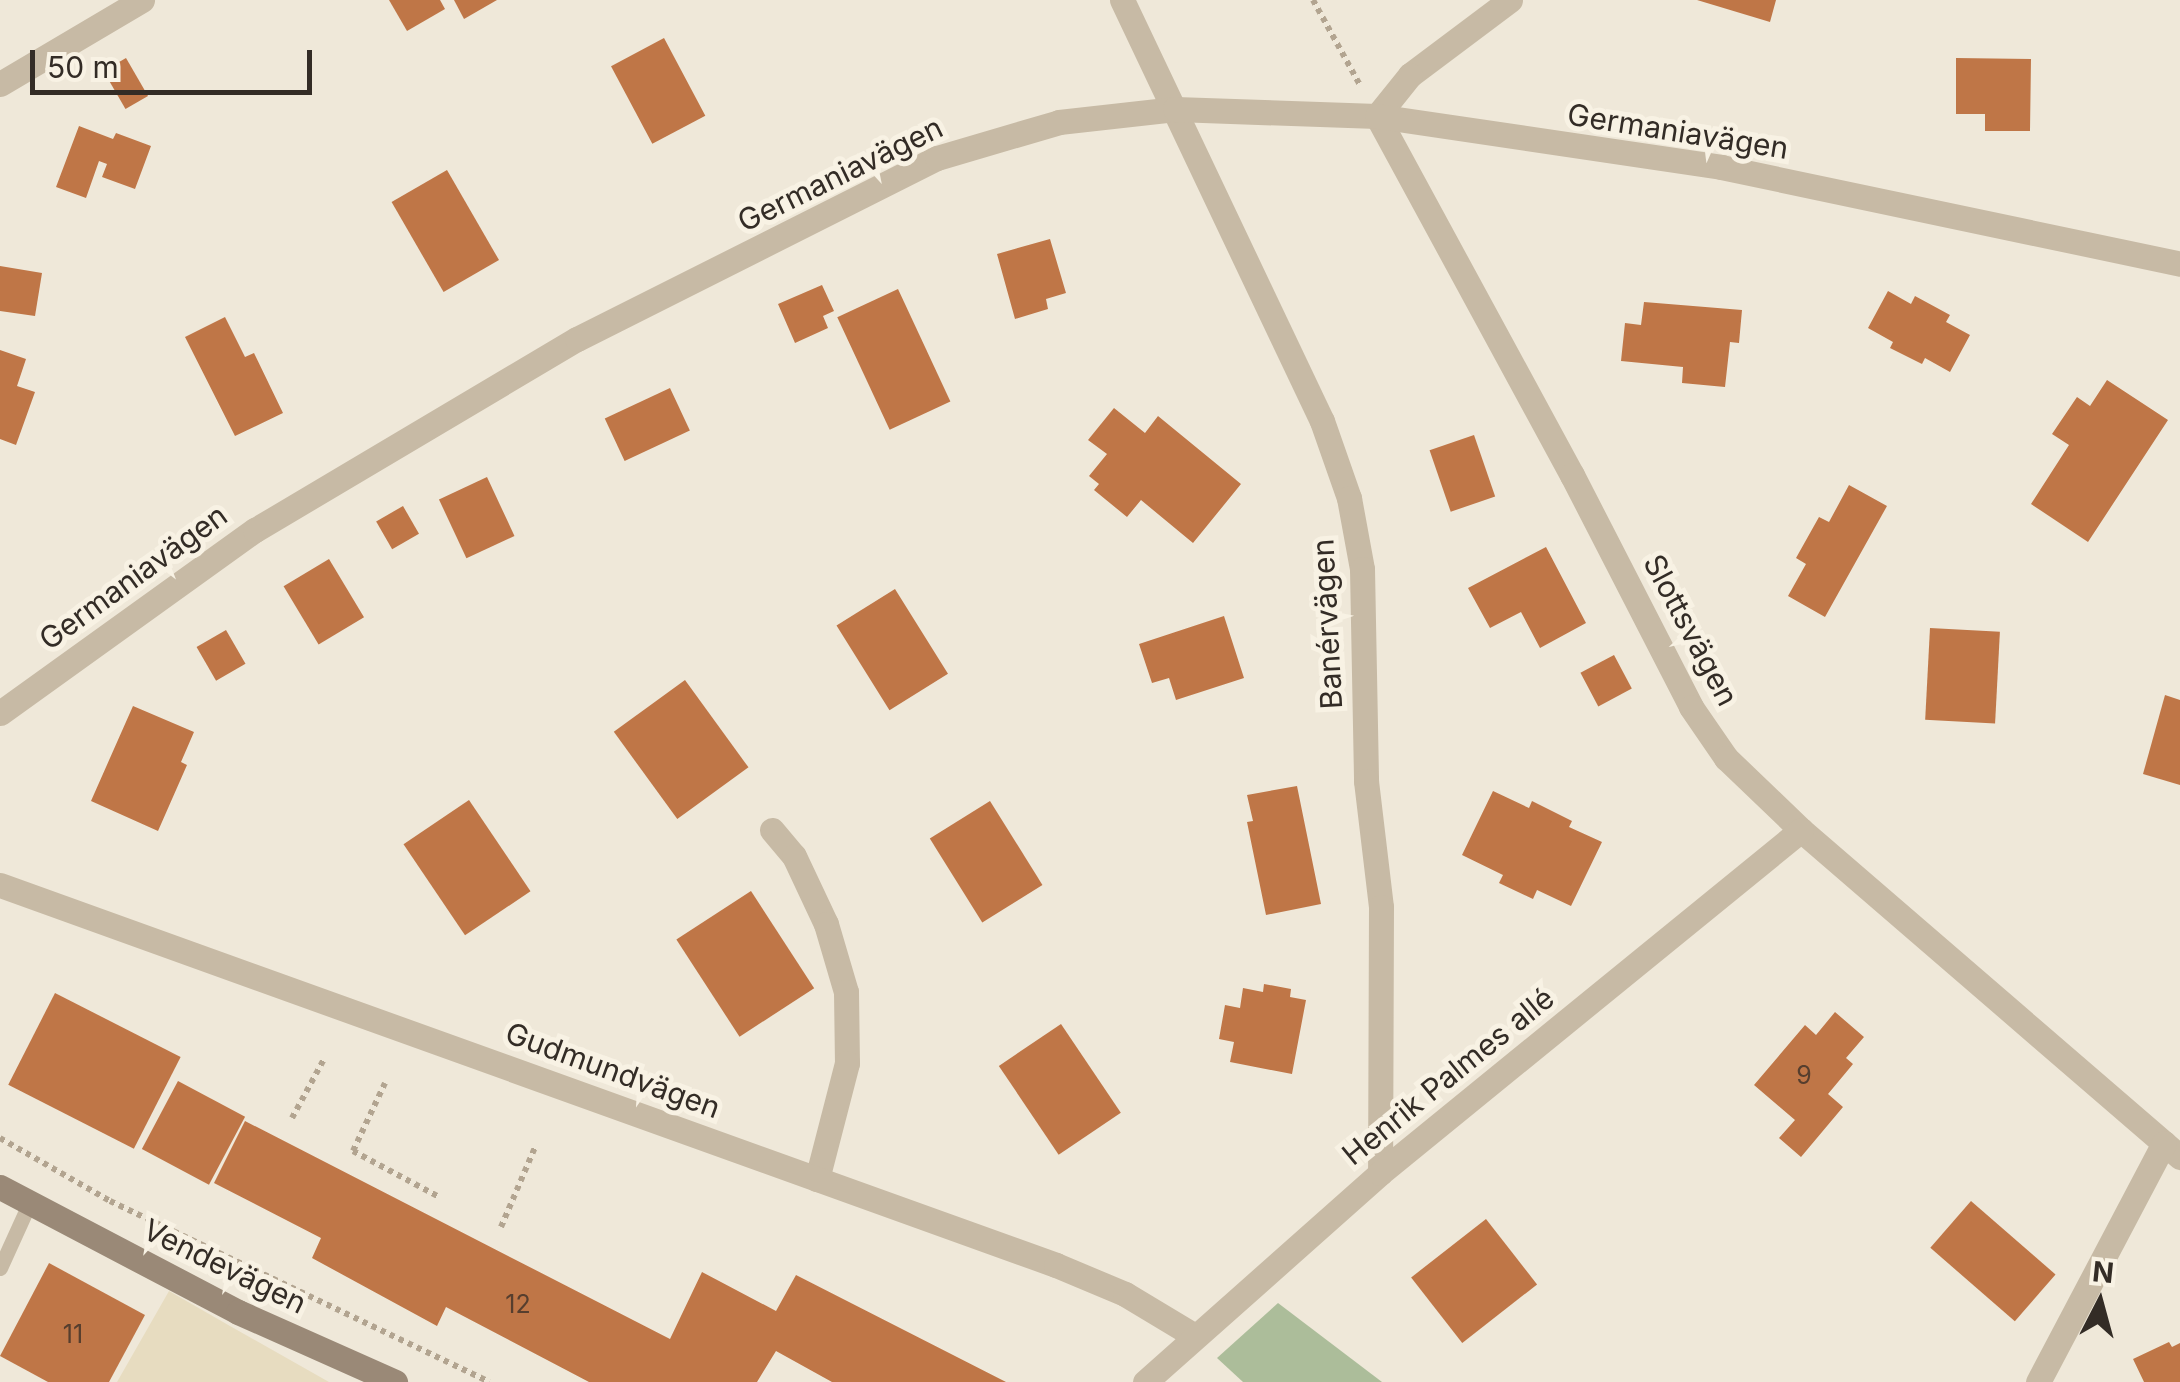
<!DOCTYPE html>
<html>
<head>
<meta charset="utf-8">
<style>
	body { margin:0 }
	#map { position:relative; width:2180px; height:1382px; overflow:hidden; background:#efe8d9; font-family:Inter,sans-serif }
	div>[style] { position:absolute }
	.green>* { inset:0; background:#acbd9a }
	.plaza>* { inset:0; background:#e7dcc0 }
	.building>* { inset:0; background:#bf7647; transform-origin:0 0 }
	.path>* { height:6px; margin-top:-3px; transform-origin:0; background:repeating-linear-gradient(90deg,#b2a490 0 5px,transparent 0 10px) }
	.lane>* { height:15px; margin:-7.5px; padding:0 7.5px; transform-origin:7.5px; border-radius:7.5px; background:#c7baa5 }
	.street>* { height:25px; margin:-12.5px; padding:0 12.5px; transform-origin:12.5px; border-radius:12.5px; background:#c7baa5 }
	.secondary>* { height:25px; margin:-12.5px; padding:0 12.5px; transform-origin:12.5px; border-radius:12.5px; background:#9a8977 }
	span { translate:-50% -50%; white-space:nowrap; text-align:center; line-height:1.15; -webkit-text-stroke:10px #f8f2e4; paint-order:stroke }
	.number-label { font-size:25px; color:#563e2e }
	.number-label span { -webkit-text-stroke-width:0 }
	.street-label { font-size:30px; color:#332c26 }
	.north { position:absolute; left:2050px; top:1252px; width:100px; height:100px; -webkit-text-stroke:8px #f8f2e4; paint-order:stroke; rotate:6deg; font-size:28px; font-weight:700; line-height:40px; text-align:center; color:#332c26 }
	.north::after { content:''; display:block; margin:auto; width:35px; height:45px; background:#332c26; clip-path:polygon(50% 0,100% 100%,50% 72%,0 100%) }
	.scale { position:absolute; left:30px; top:50px; width:282px; height:45px; box-sizing:border-box; border:5px solid #332c26; border-top:0; padding-left:12px; font-size:30px; line-height:35px; white-space:nowrap; color:#332c26; -webkit-text-stroke:8px #f8f2e4; paint-order:stroke }
</style>
</head>
<body>
<div id="map">
	<div class="green">
		<i style="clip-path:polygon(1278px 1303px,1382px 1382px,1243px 1382px,1217px 1358px)"></i>
	</div>
	<div class="plaza">
		<i style="clip-path:polygon(169px 1291px,230px 1326px,329px 1382px,117px 1382px)"></i>
	</div>
	<div class="building">
		<i style="clip-path:polygon(389px 0,440px 0,445px 9px,407px 31px)"></i>
		<i style="clip-path:polygon(454px 0,497px 0,464px 19px)"></i>
		<i style="clip-path:polygon(1697px 0,1776px 0,1770px 22px)"></i>
		<i style="left:664px;top:38px;width:88px;height:60px;rotate:62deg"></i>
		<i style="left:126px;top:58px;width:44px;height:26px;rotate:60deg"></i>
		<i style="clip-path:polygon(1956px 58px,2031px 59px,2030px 131px,1985px 131px,1985px 114px,1956px 114px)"></i>
		<i style="clip-path:polygon(79px 126px,113px 139px,116px 133px,151px 146px,135px 189px,102px 177px,107px 164px,99px 161px,86px 198px,56px 187px)"></i>
		<i style="left:447px;top:170px;width:104px;height:64px;rotate:60deg"></i>
		<i style="clip-path:polygon(1050px 239px,1066px 293px,1046px 299px,1048px 309px,1015px 319px,997px 254px)"></i>
		<i style="clip-path:polygon(0 266px,42px 273px,35px 316px,0 311px)"></i>
		<i style="clip-path:polygon(822px 285px,834px 311px,823px 316px,828px 328px,795px 343px,778px 304px)"></i>
		<i style="left:898px;top:289px;width:124px;height:67px;rotate:65deg"></i>
		<i style="clip-path:polygon(1888px 291px,1911px 304px,1915px 296px,1950px 315px,1946px 322px,1970px 335px,1950px 372px,1925px 358px,1922px 364px,1890px 348px,1893px 342px,1868px 328px)"></i>
		<i style="clip-path:polygon(1644px 302px,1742px 310px,1739px 343px,1730px 342px,1725px 387px,1682px 383px,1683px 367px,1621px 361px,1625px 323px,1641px 325px)"></i>
		<i style="clip-path:polygon(225px 317px,245px 357px,254px 353px,283px 413px,235px 436px,185px 337px)"></i>
		<i style="clip-path:polygon(0 350px,26px 359px,17px 386px,35px 392px,16px 445px,0 439px)"></i>
		<i style="clip-path:polygon(2107px 380px,2168px 420px,2088px 542px,2031px 504px,2069px 445px,2052px 434px,2077px 397px,2090px 406px)"></i>
		<i style="left:670px;top:388px;width:47px;height:72px;rotate:65deg"></i>
		<i style="clip-path:polygon(1114px 408px,1145px 433px,1158px 416px,1241px 484px,1193px 543px,1141px 500px,1127px 517px,1094px 490px,1099px 484px,1089px 476px,1107px 454px,1088px 440px)"></i>
		<i style="left:1474px;top:435px;width:65px;height:47px;rotate:71deg"></i>
		<i style="left:487px;top:477px;width:65px;height:53px;rotate:65deg"></i>
		<i style="clip-path:polygon(1849px 485px,1887px 506px,1825px 617px,1788px 596px,1806px 564px,1796px 558px,1819px 517px,1829px 522px)"></i>
		<i style="left:403px;top:506px;width:32px;height:31px;rotate:60deg"></i>
		<i style="clip-path:polygon(1546px 547px,1586px 623px,1540px 648px,1521px 612px,1490px 628px,1468px 588px)"></i>
		<i style="left:329px;top:559px;width:68px;height:53px;rotate:59deg"></i>
		<i style="left:895px;top:589px;width:100px;height:69px;rotate:58deg"></i>
		<i style="clip-path:polygon(1224px 616px,1244px 678px,1176px 700px,1169px 678px,1152px 683px,1139px 644px)"></i>
		<i style="left:1930px;top:628px;width:70px;height:92px;rotate:3deg"></i>
		<i style="left:226px;top:630px;width:39px;height:34px;rotate:60deg"></i>
		<i style="left:1614px;top:655px;width:38px;height:38px;rotate:62deg"></i>
		<i style="left:685px;top:680px;width:108px;height:88px;rotate:54deg"></i>
		<i style="clip-path:polygon(2165px 695px,2180px 700px,2180px 785px,2143px 774px)"></i>
		<i style="clip-path:polygon(133px 706px,194px 732px,181px 762px,187px 765px,158px 831px,91px 801px)"></i>
		<i style="clip-path:polygon(1297px 786px,1321px 904px,1266px 915px,1247px 822px,1253px 821px,1247px 795px)"></i>
		<i style="clip-path:polygon(1493px 791px,1529px 808px,1532px 801px,1572px 821px,1569px 827px,1602px 842px,1571px 906px,1537px 890px,1533px 899px,1499px 883px,1503px 875px,1462px 855px)"></i>
		<i style="left:469px;top:800px;width:110px;height:79px;rotate:56deg"></i>
		<i style="left:990px;top:801px;width:99px;height:71px;rotate:58deg"></i>
		<i style="left:751px;top:891px;width:116px;height:89px;rotate:57deg"></i>
		<i style="clip-path:polygon(1264px 984px,1291px 989px,1290px 997px,1306px 1000px,1292px 1074px,1230px 1062px,1234px 1042px,1219px 1039px,1225px 1005px,1240px 1008px,1243px 988px,1263px 992px)"></i>
		<i style="left:55px;top:993px;width:141px;height:103px;rotate:27deg"></i>
		<i style="clip-path:polygon(1835px 1012px,1864px 1037px,1846px 1058px,1853px 1064px,1828px 1094px,1843px 1107px,1801px 1157px,1779px 1138px,1795px 1120px,1754px 1085px,1805px 1025px,1816px 1035px)"></i>
		<i style="left:1061px;top:1024px;width:107px;height:75px;rotate:56deg"></i>
		<i style="left:178px;top:1081px;width:76px;height:77px;rotate:28deg"></i>
		<i style="clip-path:polygon(245px 1121px,670px 1339px,702px 1272px,776px 1311px,796px 1275px,1006px 1382px,832px 1382px,776px 1351px,757px 1382px,589px 1382px,446px 1307px,437px 1326px,312px 1258px,321px 1238px,214px 1183px)"></i>
		<i style="left:1971px;top:1201px;width:112px;height:62px;rotate:41deg"></i>
		<i style="left:1486px;top:1219px;width:83px;height:95px;rotate:52deg"></i>
		<i style="clip-path:polygon(49px 1263px,145px 1315px,109px 1382px,48px 1382px,0 1356px)"></i>
		<i style="clip-path:polygon(2169px 1342px,2172px 1347px,2180px 1343px,2180px 1382px,2144px 1382px,2133px 1359px)"></i>
	</div>
	<div class="path">
		<i style="left:1313px;top:0;width:97px;rotate:61.1deg"></i>
		<i style="left:385px;top:1083px;width:75px;rotate:115.2deg"></i>
		<i style="left:353px;top:1151px;width:98px;rotate:28.1deg"></i>
		<i style="left:292px;top:1118px;width:67px;rotate:-61.5deg"></i>
		<i style="left:0;top:1138px;width:127px;rotate:29.8deg"></i>
		<i style="left:110px;top:1201px;width:420px;rotate:25.5deg"></i>
		<i style="left:501px;top:1227px;width:89px;rotate:-66.9deg"></i>
	</div>
	<div class="lane">
		<i style="left:0;top:1268px;width:70px;rotate:-65.6deg"></i>
	</div>
	<div class="street">
		<i style="left:1122px;top:0;width:466px;rotate:64.6deg"></i>
		<i style="left:1322px;top:421px;width:82px;rotate:70.7deg"></i>
		<i style="left:1349px;top:498px;width:72px;rotate:79.6deg"></i>
		<i style="left:1362px;top:569px;width:212px;rotate:88.9deg"></i>
		<i style="left:1366px;top:781px;width:127px;rotate:83.2deg"></i>
		<i style="left:1381px;top:907px;width:266px;rotate:90.2deg"></i>
		<i style="left:1510px;top:0;width:125px;rotate:143.1deg"></i>
		<i style="left:1410px;top:75px;width:53px;rotate:128.8deg"></i>
		<i style="left:1377px;top:116px;width:409px;rotate:61.5deg"></i>
		<i style="left:1572px;top:475px;width:261px;rotate:62.8deg"></i>
		<i style="left:1691px;top:707px;width:62px;rotate:55.5deg"></i>
		<i style="left:1726px;top:758px;width:104px;rotate:43.8deg"></i>
		<i style="left:1801px;top:830px;width:501px;rotate:40.79deg"></i>
		<i style="left:0;top:84px;width:165px;rotate:-30.6deg"></i>
		<i style="left:0;top:713px;width:314px;rotate:-35.7deg"></i>
		<i style="left:255px;top:530px;width:374px;rotate:-30.7deg"></i>
		<i style="left:577px;top:339px;width:403px;rotate:-26.7deg"></i>
		<i style="left:937px;top:158px;width:127px;rotate:-16.4deg"></i>
		<i style="left:1059px;top:122px;width:117px;rotate:-6.4deg"></i>
		<i style="left:1175px;top:109px;width:202px;rotate:2deg"></i>
		<i style="left:1377px;top:116px;width:348px;rotate:8.4deg"></i>
		<i style="left:1721px;top:167px;width:469px;rotate:11.9deg"></i>
		<i style="left:772px;top:830px;width:34px;rotate:50deg"></i>
		<i style="left:794px;top:856px;width:75px;rotate:64.8deg"></i>
		<i style="left:826px;top:924px;width:71px;rotate:73.6deg"></i>
		<i style="left:846px;top:992px;width:71px;rotate:89.2deg"></i>
		<i style="left:847px;top:1063px;width:120px;rotate:104.5deg"></i>
		<i style="left:0;top:885px;width:1122px;rotate:19.79deg"></i>
		<i style="left:1056px;top:1265px;width:75px;rotate:22.8deg"></i>
		<i style="left:1125px;top:1294px;width:82px;rotate:31deg"></i>
		<i style="left:1145px;top:1382px;width:314px;rotate:-41.6deg"></i>
		<i style="left:1380px;top:1173px;width:543px;rotate:-39.17deg"></i>
		<i style="left:2038px;top:1382px;width:270px;rotate:-62.2deg"></i>
	</div>
	<div class="secondary">
		<i style="left:0;top:1187px;width:269px;rotate:27.7deg"></i>
		<i style="left:238px;top:1312px;width:172px;rotate:24deg"></i>
	</div>
	<div class="number-label">
		<span style="left:1804px;top:1075px">9</span>
		<span style="left:518px;top:1304px">12</span>
		<span style="left:73px;top:1334px">11</span>
	</div>
	<div class="street-label">
		<span style="left:1678px;top:131px;rotate:9deg">Germaniavägen</span>
		<span style="left:840px;top:174px;rotate:-26deg">Germaniavägen</span>
		<span style="left:133px;top:577px;rotate:-36deg">Germaniavägen</span>
		<span style="left:1327px;top:624px;rotate:-93deg">Banérvägen</span>
		<span style="left:1691px;top:630px;rotate:62deg">Slottsvägen</span>
		<span style="left:613px;top:1070px;rotate:20deg">Gudmundvägen</span>
		<span style="left:1448px;top:1076px;rotate:-39deg">Henrik Palmes allé</span>
		<span style="left:225px;top:1266px;rotate:26deg">Vendevägen</span>
	</div>
	<div class="north">N</div>
	<div class="scale">50 m</div>
</div>
</body>
</html>
